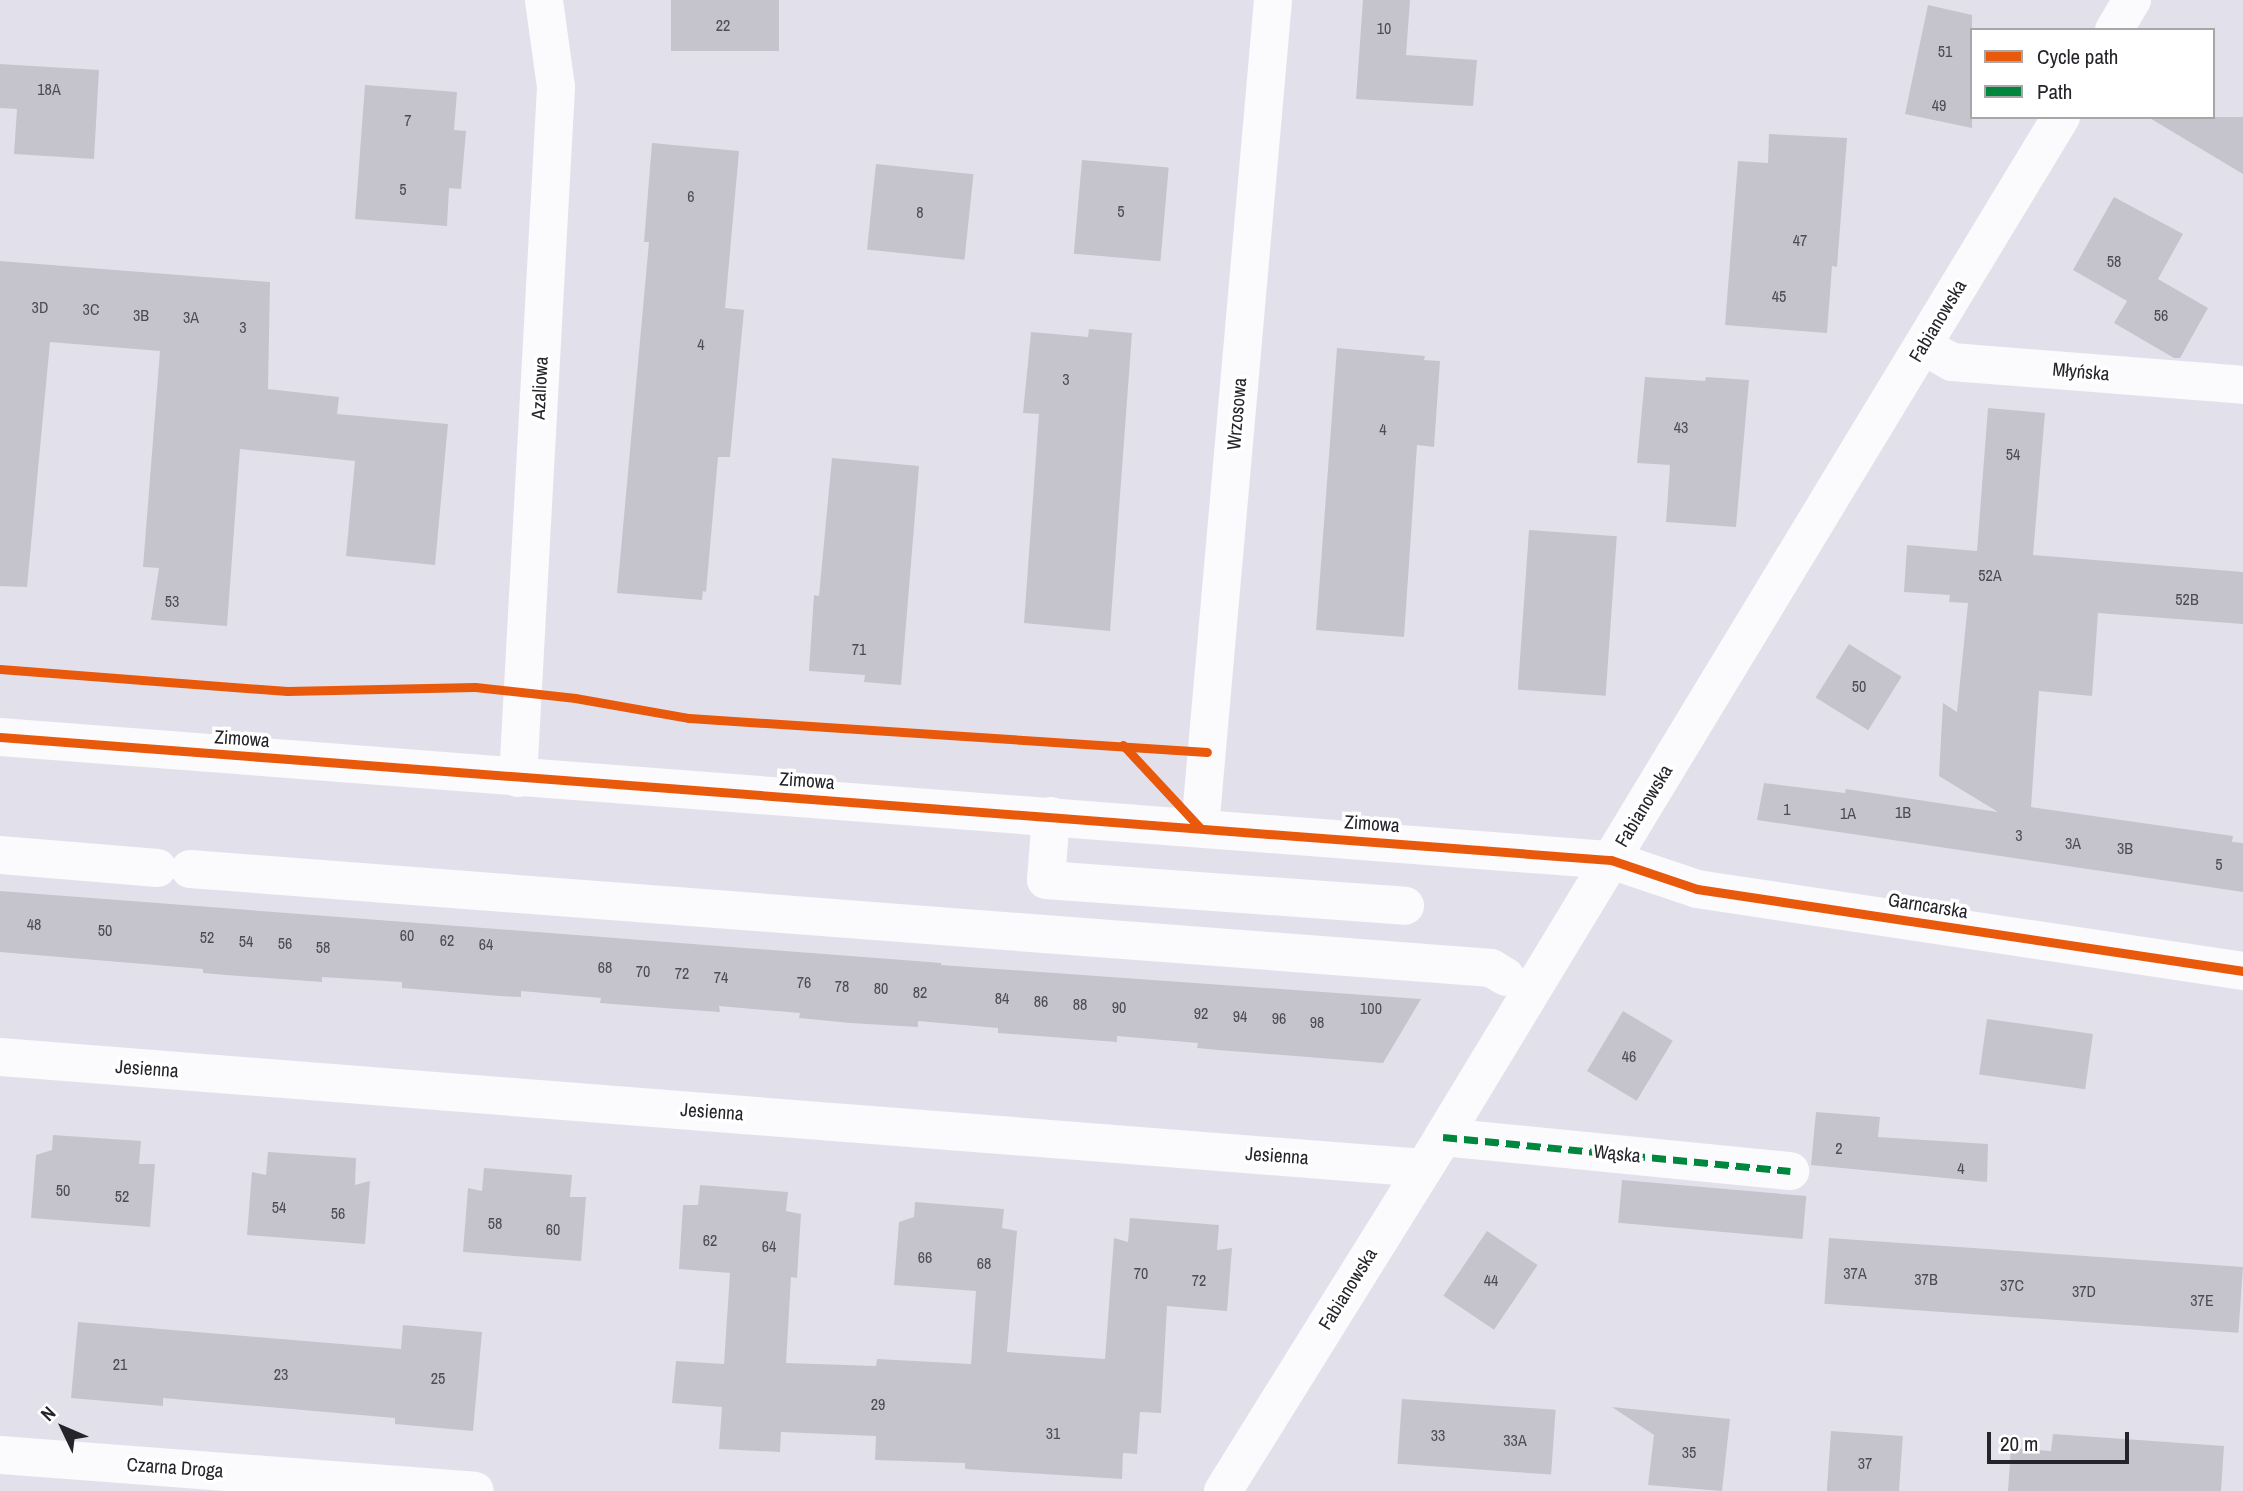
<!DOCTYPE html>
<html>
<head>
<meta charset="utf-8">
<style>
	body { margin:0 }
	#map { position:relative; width:2243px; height:1491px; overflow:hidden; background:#e2e1eb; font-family:"Archivo Narrow",sans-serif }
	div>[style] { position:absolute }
	.building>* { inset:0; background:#c5c4cc; transform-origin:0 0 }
	.minor>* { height:38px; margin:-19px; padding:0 19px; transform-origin:19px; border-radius:19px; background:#fbfafc }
	.quiet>* { height:7px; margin-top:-3.5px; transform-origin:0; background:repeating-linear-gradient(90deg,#00873e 0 14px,transparent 0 21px) }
	.cycleway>* { height:9px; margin:-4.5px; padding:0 4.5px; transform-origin:4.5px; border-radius:4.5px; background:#e8590c }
	span { translate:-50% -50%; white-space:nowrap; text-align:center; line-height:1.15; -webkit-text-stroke:7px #fff; paint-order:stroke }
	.number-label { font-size:16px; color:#4c4c52 }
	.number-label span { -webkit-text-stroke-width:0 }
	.street-label { font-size:19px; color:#24242a }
	.legend { position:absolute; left:1970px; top:28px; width:245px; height:91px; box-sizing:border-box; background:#fff; border:2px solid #a7a7aa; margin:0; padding:9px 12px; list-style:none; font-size:21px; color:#24242a }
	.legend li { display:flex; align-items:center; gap:14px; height:35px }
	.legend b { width:35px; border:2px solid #a7a7aa }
	.north { position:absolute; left:28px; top:1393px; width:70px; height:70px; -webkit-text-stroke:5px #fff; paint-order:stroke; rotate:314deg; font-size:19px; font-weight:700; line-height:28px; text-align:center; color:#24242a }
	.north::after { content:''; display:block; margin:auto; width:24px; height:32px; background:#24242a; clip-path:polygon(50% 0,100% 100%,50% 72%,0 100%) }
	.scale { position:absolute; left:1987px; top:1432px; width:142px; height:32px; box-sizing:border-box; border:4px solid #24242a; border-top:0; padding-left:9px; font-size:21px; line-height:24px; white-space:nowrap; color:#24242a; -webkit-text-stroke:5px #fff; paint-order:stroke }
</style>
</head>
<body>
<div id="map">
	<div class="building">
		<i style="left:671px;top:0;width:108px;height:51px"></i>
		<i style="clip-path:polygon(1363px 0,1410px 0,1406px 55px,1477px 60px,1473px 106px,1356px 99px)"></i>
		<i style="clip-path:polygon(1928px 5px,1972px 15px,1972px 128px,1905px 114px)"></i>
		<i style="clip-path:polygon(0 64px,99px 70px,94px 159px,14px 154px,17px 109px,0 108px)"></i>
		<i style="clip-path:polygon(365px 85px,457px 92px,454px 130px,466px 131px,461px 189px,449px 188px,447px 226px,355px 219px)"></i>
		<i style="clip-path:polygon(2148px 117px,2243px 117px,2243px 174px)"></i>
		<i style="clip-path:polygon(1769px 134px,1847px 138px,1837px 267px,1832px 266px,1827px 333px,1725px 325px,1738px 161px,1768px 163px)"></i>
		<i style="clip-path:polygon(652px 143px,739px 151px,725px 308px,744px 310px,730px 457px,718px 457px,706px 592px,703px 591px,702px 600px,617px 593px,649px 242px,644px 242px)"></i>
		<i style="left:1082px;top:160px;width:87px;height:94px;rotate:5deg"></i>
		<i style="left:876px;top:164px;width:98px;height:86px;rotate:6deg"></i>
		<i style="clip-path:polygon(2114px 197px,2183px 234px,2158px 279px,2208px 308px,2180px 358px,2174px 358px,2114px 323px,2127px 301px,2073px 270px)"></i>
		<i style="clip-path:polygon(0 261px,270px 282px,268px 389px,339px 397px,337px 414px,448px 424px,435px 565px,346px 556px,355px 461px,240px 449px,227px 626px,151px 620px,159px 568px,143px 567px,160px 351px,50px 342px,27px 587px,0 586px)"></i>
		<i style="clip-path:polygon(1089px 329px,1132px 333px,1110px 631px,1024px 623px,1039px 414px,1023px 413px,1031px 332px,1088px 337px)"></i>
		<i style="clip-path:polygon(1337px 348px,1425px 356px,1424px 360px,1440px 361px,1434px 447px,1417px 445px,1404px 637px,1316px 630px)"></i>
		<i style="clip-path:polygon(1645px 377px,1705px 381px,1706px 377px,1749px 380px,1736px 527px,1666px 522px,1670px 465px,1637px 463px)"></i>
		<i style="clip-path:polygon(1988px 408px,2045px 413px,2033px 555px,2243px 572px,2243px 624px,2098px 613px,2092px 696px,2039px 691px,2031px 807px,2233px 836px,2232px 842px,2243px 843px,2243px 892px,1757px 820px,1764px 783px,1845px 793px,1846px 789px,1998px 812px,1939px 776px,1943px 703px,1957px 712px,1968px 603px,1949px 602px,1950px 595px,1904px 592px,1907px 545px,1977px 551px)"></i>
		<i style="clip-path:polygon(832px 458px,919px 466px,901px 685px,864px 682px,865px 675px,809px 671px,814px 595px,819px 596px)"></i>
		<i style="left:1529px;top:530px;width:88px;height:160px;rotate:4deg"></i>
		<i style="left:1849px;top:644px;width:62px;height:63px;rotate:32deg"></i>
		<i style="clip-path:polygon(0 891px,903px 960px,941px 963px,941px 965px,1421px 999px,1383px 1063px,1218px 1050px,1197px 1048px,1198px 1043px,1117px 1036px,1117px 1042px,998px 1033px,998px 1028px,918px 1021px,918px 1027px,850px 1023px,799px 1018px,800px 1013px,719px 1006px,720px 1012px,664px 1008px,600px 1003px,601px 998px,521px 991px,521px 997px,500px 996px,402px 988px,402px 982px,322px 977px,322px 982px,226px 975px,203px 973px,203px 969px,0 952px)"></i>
		<i style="left:1623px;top:1011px;width:58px;height:70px;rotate:31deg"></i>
		<i style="left:1987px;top:1019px;width:107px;height:56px;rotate:8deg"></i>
		<i style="clip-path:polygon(1816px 1112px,1880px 1117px,1878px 1137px,1988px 1144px,1987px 1182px,1811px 1165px)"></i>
		<i style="clip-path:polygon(53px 1135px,141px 1141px,139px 1164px,155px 1164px,150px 1227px,31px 1218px,36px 1155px,52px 1150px)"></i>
		<i style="clip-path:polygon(268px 1152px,356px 1158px,355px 1185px,370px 1181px,365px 1244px,247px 1235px,252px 1172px,266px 1175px)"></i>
		<i style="clip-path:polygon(484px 1168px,572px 1175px,570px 1197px,586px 1197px,581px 1261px,463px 1252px,468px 1188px,482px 1191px)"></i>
		<i style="left:1622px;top:1180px;width:185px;height:43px;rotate:5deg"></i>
		<i style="clip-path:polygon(700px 1185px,788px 1192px,786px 1211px,801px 1214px,797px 1278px,791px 1277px,786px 1363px,876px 1366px,877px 1359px,971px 1364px,976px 1291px,894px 1285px,899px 1222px,914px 1217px,915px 1202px,1004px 1209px,1002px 1228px,1017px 1231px,1007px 1352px,1105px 1359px,1114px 1238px,1128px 1242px,1130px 1218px,1219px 1225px,1217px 1250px,1232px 1248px,1227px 1311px,1167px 1306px,1161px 1413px,1140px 1412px,1137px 1454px,1123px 1453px,1122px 1479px,965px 1469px,965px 1463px,875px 1460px,876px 1436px,781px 1432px,780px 1452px,719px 1449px,722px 1407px,672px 1403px,676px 1361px,724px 1364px,730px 1273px,679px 1269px,683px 1205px,698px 1205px)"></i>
		<i style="left:1487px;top:1231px;width:61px;height:78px;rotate:34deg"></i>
		<i style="left:1829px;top:1238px;width:415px;height:66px;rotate:4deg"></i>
		<i style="clip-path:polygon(78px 1322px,401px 1349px,403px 1325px,482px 1332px,473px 1431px,395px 1424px,395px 1418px,163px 1398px,163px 1406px,71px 1398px)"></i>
		<i style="left:1402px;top:1399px;width:154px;height:65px;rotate:4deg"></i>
		<i style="clip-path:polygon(1612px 1407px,1730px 1419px,1722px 1491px,1648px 1485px,1654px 1435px)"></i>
		<i style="left:1831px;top:1431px;width:72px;height:60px;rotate:4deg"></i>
		<i style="clip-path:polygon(2053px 1434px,2224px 1446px,2221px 1491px,2008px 1491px,2011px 1448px,2051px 1451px)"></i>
	</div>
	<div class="minor">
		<i style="left:2114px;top:30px;width:35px;rotate:-59deg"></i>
		<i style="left:1923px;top:346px;width:33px;rotate:29deg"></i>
		<i style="left:1952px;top:362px;width:292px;rotate:4.5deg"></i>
		<i style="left:0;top:737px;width:1616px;rotate:4.37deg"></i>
		<i style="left:1611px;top:860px;width:91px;rotate:18.6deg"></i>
		<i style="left:1697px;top:889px;width:552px;rotate:8.54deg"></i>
		<i style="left:518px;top:778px;width:692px;rotate:-86.85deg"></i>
		<i style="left:556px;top:87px;width:88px;rotate:-97.9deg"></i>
		<i style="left:1051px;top:816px;width:64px;rotate:94.5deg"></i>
		<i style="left:1046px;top:880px;width:360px;rotate:4.1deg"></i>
		<i style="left:1200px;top:828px;width:831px;rotate:-84.96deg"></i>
		<i style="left:0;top:855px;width:158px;rotate:4.7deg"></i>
		<i style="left:190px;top:869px;width:1305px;rotate:4.35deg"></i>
		<i style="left:1491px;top:968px;width:17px;rotate:31deg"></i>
		<i style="left:0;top:1057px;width:1428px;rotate:4.46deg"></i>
		<i style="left:1443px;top:1137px;width:349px;rotate:5.6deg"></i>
		<i style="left:0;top:1455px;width:476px;rotate:4.3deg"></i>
		<i style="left:1223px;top:1491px;width:417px;rotate:-58.1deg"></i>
		<i style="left:1443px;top:1137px;width:1193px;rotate:-58.79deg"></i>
	</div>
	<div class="quiet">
		<i style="left:1443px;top:1137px;width:349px;rotate:5.6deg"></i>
	</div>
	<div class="cycleway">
		<i style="left:0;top:669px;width:288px;rotate:4.4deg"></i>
		<i style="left:287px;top:691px;width:188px;rotate:-1.2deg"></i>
		<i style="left:475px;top:687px;width:101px;rotate:6.3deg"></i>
		<i style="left:575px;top:698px;width:116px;rotate:10deg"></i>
		<i style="left:689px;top:718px;width:519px;rotate:3.76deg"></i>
		<i style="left:0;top:737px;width:1616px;rotate:4.37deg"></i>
		<i style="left:1611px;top:860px;width:91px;rotate:18.6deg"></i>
		<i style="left:1697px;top:889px;width:552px;rotate:8.54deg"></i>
		<i style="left:1123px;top:745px;width:113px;rotate:47.1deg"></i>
	</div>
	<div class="number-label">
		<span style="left:723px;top:25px">22</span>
		<span style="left:1384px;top:28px">10</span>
		<span style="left:1945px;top:51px">51</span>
		<span style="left:49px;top:89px">18A</span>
		<span style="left:1939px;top:105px">49</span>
		<span style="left:408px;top:120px">7</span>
		<span style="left:403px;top:189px">5</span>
		<span style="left:691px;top:196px">6</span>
		<span style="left:1121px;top:211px">5</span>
		<span style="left:920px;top:212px">8</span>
		<span style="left:1800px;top:240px">47</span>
		<span style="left:2114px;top:261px">58</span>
		<span style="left:1779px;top:296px">45</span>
		<span style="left:40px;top:307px">3D</span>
		<span style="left:91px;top:309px">3C</span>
		<span style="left:141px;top:315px">3B</span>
		<span style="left:2161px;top:315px">56</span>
		<span style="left:191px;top:317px">3A</span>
		<span style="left:243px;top:327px">3</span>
		<span style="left:701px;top:344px">4</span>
		<span style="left:1066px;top:379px">3</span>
		<span style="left:1681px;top:427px">43</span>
		<span style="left:1383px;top:429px">4</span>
		<span style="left:2013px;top:454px">54</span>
		<span style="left:1990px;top:575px">52A</span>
		<span style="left:2187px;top:599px">52B</span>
		<span style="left:172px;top:601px">53</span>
		<span style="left:859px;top:649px">71</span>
		<span style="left:1859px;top:686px">50</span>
		<span style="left:1787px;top:809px">1</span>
		<span style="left:1903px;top:812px">1B</span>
		<span style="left:1848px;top:813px">1A</span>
		<span style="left:2019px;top:835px">3</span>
		<span style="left:2073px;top:843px">3A</span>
		<span style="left:2125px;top:848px">3B</span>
		<span style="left:2219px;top:864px">5</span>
		<span style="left:34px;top:924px">48</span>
		<span style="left:105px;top:930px">50</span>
		<span style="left:407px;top:935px">60</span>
		<span style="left:207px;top:937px">52</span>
		<span style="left:447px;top:940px">62</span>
		<span style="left:246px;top:941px">54</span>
		<span style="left:285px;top:943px">56</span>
		<span style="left:486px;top:944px">64</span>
		<span style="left:323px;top:947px">58</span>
		<span style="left:605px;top:967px">68</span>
		<span style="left:643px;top:971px">70</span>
		<span style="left:682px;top:973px">72</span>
		<span style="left:721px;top:977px">74</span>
		<span style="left:804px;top:982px">76</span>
		<span style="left:842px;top:986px">78</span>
		<span style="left:881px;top:988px">80</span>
		<span style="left:920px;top:992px">82</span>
		<span style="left:1002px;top:998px">84</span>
		<span style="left:1041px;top:1001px">86</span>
		<span style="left:1080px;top:1004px">88</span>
		<span style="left:1119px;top:1007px">90</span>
		<span style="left:1371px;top:1008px">100</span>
		<span style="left:1201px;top:1013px">92</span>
		<span style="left:1240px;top:1016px">94</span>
		<span style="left:1279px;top:1018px">96</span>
		<span style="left:1317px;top:1022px">98</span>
		<span style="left:1629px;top:1056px">46</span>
		<span style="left:1839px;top:1148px">2</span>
		<span style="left:1961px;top:1168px">4</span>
		<span style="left:63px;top:1190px">50</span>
		<span style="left:122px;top:1196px">52</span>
		<span style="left:279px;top:1207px">54</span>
		<span style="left:338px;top:1213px">56</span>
		<span style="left:495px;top:1223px">58</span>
		<span style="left:553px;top:1229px">60</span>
		<span style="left:710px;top:1240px">62</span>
		<span style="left:769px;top:1246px">64</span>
		<span style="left:925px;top:1257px">66</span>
		<span style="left:984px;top:1263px">68</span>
		<span style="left:1141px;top:1273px">70</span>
		<span style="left:1855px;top:1273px">37A</span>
		<span style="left:1926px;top:1279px">37B</span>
		<span style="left:1199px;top:1280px">72</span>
		<span style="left:1491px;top:1280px">44</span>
		<span style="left:2012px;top:1285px">37C</span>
		<span style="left:2084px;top:1291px">37D</span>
		<span style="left:2202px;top:1300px">37E</span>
		<span style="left:120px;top:1364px">21</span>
		<span style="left:281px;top:1374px">23</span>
		<span style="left:438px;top:1378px">25</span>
		<span style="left:878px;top:1404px">29</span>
		<span style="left:1053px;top:1433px">31</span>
		<span style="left:1438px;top:1435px">33</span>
		<span style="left:1515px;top:1440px">33A</span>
		<span style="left:1689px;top:1452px">35</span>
		<span style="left:1865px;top:1463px">37</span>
	</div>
	<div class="street-label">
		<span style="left:1938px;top:321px;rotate:-59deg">Fabianowska</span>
		<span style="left:2081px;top:372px;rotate:5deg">Młyńska</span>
		<span style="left:540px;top:388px;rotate:-87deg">Azaliowa</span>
		<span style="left:1237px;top:414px;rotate:-85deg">Wrzosowa</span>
		<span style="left:242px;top:739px;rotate:4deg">Zimowa</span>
		<span style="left:807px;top:781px;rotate:4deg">Zimowa</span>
		<span style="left:1644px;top:806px;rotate:-59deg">Fabianowska</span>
		<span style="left:1372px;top:824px;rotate:4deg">Zimowa</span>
		<span style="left:1928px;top:906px;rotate:9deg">Garncarska</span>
		<span style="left:147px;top:1069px;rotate:4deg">Jesienna</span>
		<span style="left:712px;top:1112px;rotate:4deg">Jesienna</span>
		<span style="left:1617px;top:1154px;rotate:6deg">Wąska</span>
		<span style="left:1277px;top:1156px;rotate:4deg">Jesienna</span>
		<span style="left:1348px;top:1289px;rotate:-58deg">Fabianowska</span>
		<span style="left:175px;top:1468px;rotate:4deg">Czarna Droga</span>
	</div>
	<ul class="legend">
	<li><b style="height:9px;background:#e8590c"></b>Cycle path</li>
	<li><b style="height:9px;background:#00873e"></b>Path</li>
	</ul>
	<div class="north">N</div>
	<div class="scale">20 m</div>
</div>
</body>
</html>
